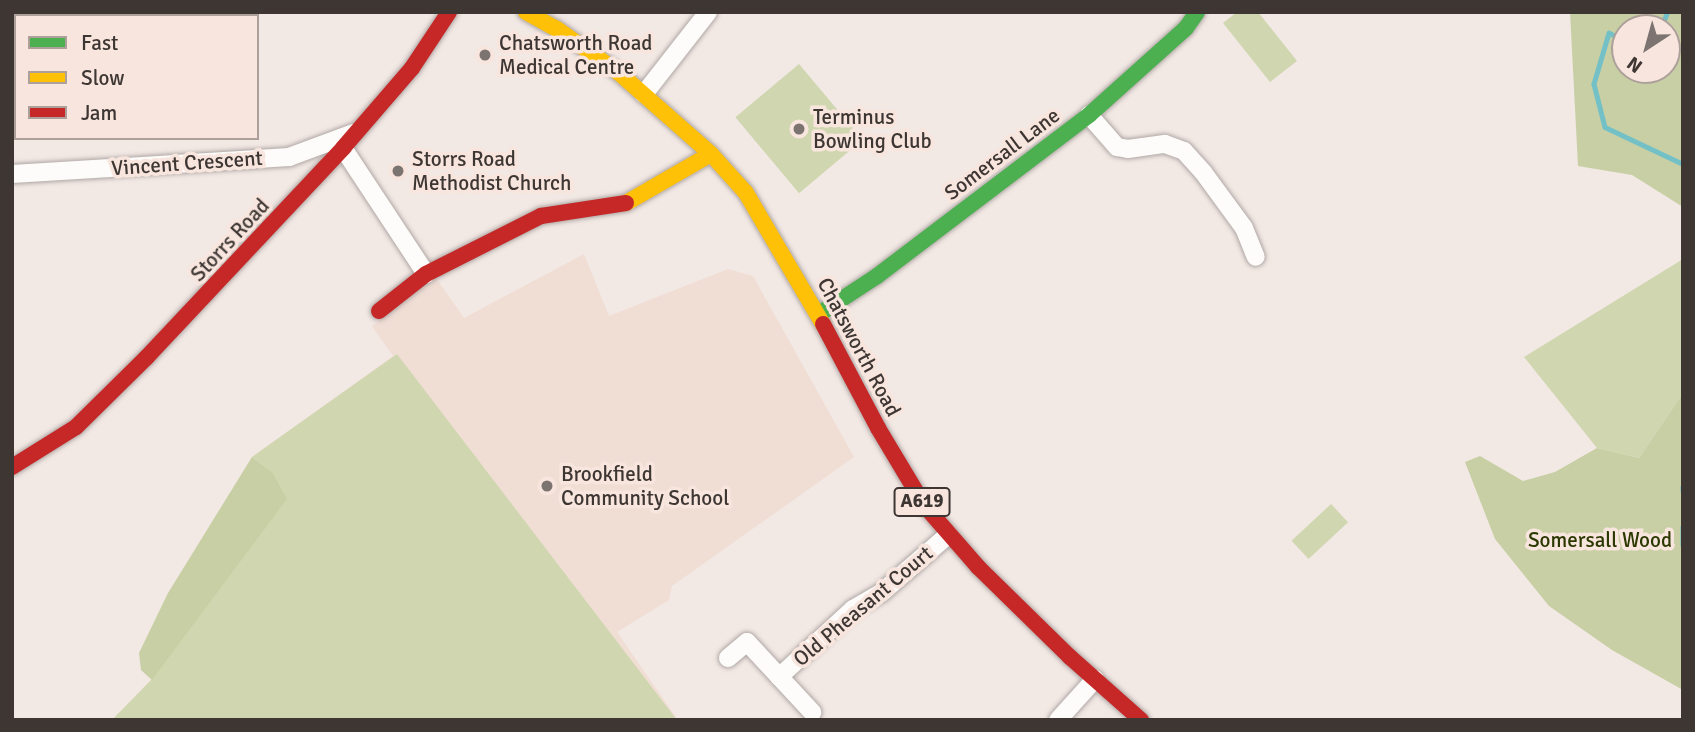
<!DOCTYPE html>
<html>
<head>
<meta charset="utf-8">
<style>
	body { margin:0 }
	#map { position:relative; width:1695px; height:732px; overflow:hidden; background:#f2e8e4; font-family:Signika,sans-serif }
	div>[style] { position:absolute }
	.built>* { inset:0; background:#f0ded5 }
	.green>* { inset:0; background:#d0d7b0; transform-origin:0 0 }
	.forest>* { inset:0; background:#c8cfa4 }
	.stream>* { height:4.5px; margin:-2.25px; padding:0 2.25px; transform-origin:2.25px; border-radius:2.25px; background:#73c0c7 }
	.roads { filter:drop-shadow(0 0 2px #b0a8a5) drop-shadow(0 0 2px #b0a8a5) }
	.street>* { height:18px; margin:-9px; padding:0 9px; transform-origin:9px; border-radius:9px; background:#fdfcfb }
	.fast>* { height:16px; margin:-8px; padding:0 8px; transform-origin:8px; border-radius:8px; background:#4caf50 }
	.slow>* { height:16px; margin:-8px; padding:0 8px; transform-origin:8px; border-radius:8px; background:#ffc107 }
	.jam>* { height:16px; margin:-8px; padding:0 8px; transform-origin:8px; border-radius:8px; background:#c62828 }
	.dots>* { width:19px; height:19px; translate:-50% -50%; box-sizing:border-box; border:4px solid #f8e6de; border-radius:50% }
	span { translate:-50% -50%; white-space:nowrap; text-align:center; line-height:1.15; -webkit-text-stroke:7px #f8e6de; paint-order:stroke }
	.shield-label span { padding:2px 5px; background:#f8e6de; border:2px solid; border-radius:5px; -webkit-text-stroke-width:0 }
	.shield-label { font-size:19px; color:#3d3633; font-weight:700 }
	.poi-label { font-size:21px; color:#3d3633 }
	.left { translate:0 -50%; text-align:left }
	.street-label { font-size:21px; color:#3d3633 }
	.park-label { font-size:21px; color:#2b3800 }
	.frame { position:absolute; inset:0; border:14px solid #3d3633; pointer-events:none }
	.legend { position:absolute; left:14px; top:14px; width:245px; height:126px; box-sizing:border-box; background:#f8e6de; border:2px solid #ada09a; margin:0; padding:9px 12px; list-style:none; font-size:21px; color:#3d3633 }
	.legend li { display:flex; align-items:center; gap:14px; height:35px }
	.legend b { width:35px; border:2px solid #ada09a }
	.north { position:absolute; left:1611px; top:14px; width:70px; height:70px; box-sizing:border-box; background:#f8e6de; border:2px solid #ada09a; border-radius:50%; rotate:216deg; font-size:19px; font-weight:700; line-height:28px; text-align:center; color:#3d3633 }
	.north::after { content:''; display:block; margin:auto; width:24px; height:32px; background:#7c7471; clip-path:polygon(50% 0,100% 100%,50% 72%,0 100%) }
</style>
</head>
<body>
<div id="map">
	<div class="built">
		<i style="clip-path:polygon(584px 254px,609px 316px,728px 269px,753px 276px,854px 457px,672px 586px,669px 600px,617px 632px,678px 720px,112px 720px,152px 679px,272px 472px,252px 457px,393px 356px,372px 326px,436px 278px,464px 318px)"></i>
	</div>
	<div class="green">
		<i style="clip-path:polygon(1237px 12px,1258px 12px,1297px 61px,1270px 82px,1223px 23px)"></i>
		<i style="left:799px;top:64px;width:99px;height:83px;rotate:50deg"></i>
		<i style="clip-path:polygon(1683px 259px,1683px 393px,1639px 458px,1597px 448px,1524px 357px)"></i>
		<i style="clip-path:polygon(397px 354px,677px 720px,112px 720px,152px 679px,272px 472px,252px 457px)"></i>
		<i style="left:1331px;top:504px;width:25px;height:54px;rotate:47deg"></i>
	</div>
	<div class="forest">
		<i style="clip-path:polygon(evenodd,1570px 12px,1683px 12px,1683px 207px,1632px 175px,1578px 166px,1570px 12px,1625px 28px,1667px 28px,1667px 70px,1625px 70px,1625px 28px)"></i>
		<i style="clip-path:polygon(1683px 393px,1683px 690px,1612px 650px,1549px 606px,1495px 539px,1465px 462px,1480px 456px,1523px 481px,1555px 472px,1597px 448px,1639px 458px)"></i>
		<i style="clip-path:polygon(252px 457px,272px 472px,287px 499px,152px 680px,141px 670px,139px 653px,168px 593px)"></i>
	</div>
	<div class="stream">
		<i style="left:1661px;top:28px;width:17px;rotate:-69deg"></i>
		<i style="left:1625px;top:42px;width:18px;rotate:-151deg"></i>
		<i style="left:1609px;top:33px;width:53px;rotate:106.4deg"></i>
		<i style="left:1594px;top:84px;width:44px;rotate:75.7deg"></i>
		<i style="left:1605px;top:127px;width:86px;rotate:25.4deg"></i>
		<i style="left:1683px;top:487px;width:3px;rotate:90deg"></i>
		<i style="left:1683px;top:527px;width:18px;rotate:90deg"></i>
	</div>
	<div class="roads">
		<div class="street">
			<i style="left:644px;top:94px;width:104px;rotate:-52deg"></i>
			<i style="left:1089px;top:115px;width:43px;rotate:48.8deg"></i>
			<i style="left:1117px;top:147px;width:11px;rotate:10deg"></i>
			<i style="left:1128px;top:149px;width:37px;rotate:-8deg"></i>
			<i style="left:1165px;top:144px;width:20px;rotate:20deg"></i>
			<i style="left:1184px;top:151px;width:28px;rotate:48deg"></i>
			<i style="left:1203px;top:172px;width:69px;rotate:53.8deg"></i>
			<i style="left:1244px;top:228px;width:31px;rotate:68deg"></i>
			<i style="left:343px;top:148px;width:151px;rotate:56.6deg"></i>
			<i style="left:12px;top:174px;width:278px;rotate:-3.5deg"></i>
			<i style="left:289px;top:157px;width:69px;rotate:-20.3deg"></i>
			<i style="left:728px;top:658px;width:25px;rotate:-40deg"></i>
			<i style="left:747px;top:642px;width:96px;rotate:47.1deg"></i>
			<i style="left:779px;top:677px;width:100px;rotate:-42.6deg"></i>
			<i style="left:853px;top:609px;width:32px;rotate:-30deg"></i>
			<i style="left:881px;top:593px;width:89px;rotate:-40.9deg"></i>
			<i style="left:1058px;top:720px;width:55px;rotate:-47.9deg"></i>
		</div>
		<div class="fast">
			<i style="left:819px;top:314px;width:69px;rotate:-33.2deg"></i>
			<i style="left:877px;top:276px;width:266px;rotate:-37.2deg"></i>
			<i style="left:1089px;top:115px;width:130px;rotate:-41.9deg"></i>
			<i style="left:1186px;top:28px;width:19px;rotate:-55deg"></i>
		</div>
		<div class="slow">
			<i style="left:526px;top:12px;width:35px;rotate:29deg"></i>
			<i style="left:557px;top:29px;width:75px;rotate:35.2deg"></i>
			<i style="left:618px;top:72px;width:124px;rotate:41.4deg"></i>
			<i style="left:711px;top:154px;width:52px;rotate:48.1deg"></i>
			<i style="left:746px;top:193px;width:152px;rotate:59.6deg"></i>
			<i style="left:626px;top:203px;width:98px;rotate:-30deg"></i>
		</div>
		<div class="jam">
			<i style="left:379px;top:311px;width:60px;rotate:-38.2deg"></i>
			<i style="left:426px;top:274px;width:129px;rotate:-26.8deg"></i>
			<i style="left:541px;top:216px;width:86px;rotate:-8.7deg"></i>
			<i style="left:823px;top:324px;width:118px;rotate:62.1deg"></i>
			<i style="left:878px;top:428px;width:90px;rotate:59.1deg"></i>
			<i style="left:924px;top:505px;width:82px;rotate:48.9deg"></i>
			<i style="left:978px;top:567px;width:129px;rotate:44.4deg"></i>
			<i style="left:1070px;top:657px;width:95px;rotate:41.6deg"></i>
			<i style="left:12px;top:467px;width:75px;rotate:-32deg"></i>
			<i style="left:76px;top:427px;width:100px;rotate:-44.6deg"></i>
			<i style="left:147px;top:357px;width:287px;rotate:-46.8deg"></i>
			<i style="left:343px;top:148px;width:106px;rotate:-49.2deg"></i>
			<i style="left:412px;top:68px;width:67px;rotate:-56.5deg"></i>
		</div>
	</div>
	<div class="dots">
		<i style="left:485px;top:55px;background:#7c7471"></i>
		<i style="left:799px;top:129px;background:#7c7471"></i>
		<i style="left:398px;top:171px;background:#7c7471"></i>
		<i style="left:547px;top:486px;background:#7c7471"></i>
	</div>
	<div class="shield-label">
		<span style="left:922px;top:502px">A619</span>
	</div>
	<div class="poi-label">
		<span class="left" style="left:499px;top:55px">Chatsworth Road<br>Medical Centre</span>
		<span class="left" style="left:813px;top:129px">Terminus<br>Bowling Club</span>
		<span class="left" style="left:412px;top:171px">Storrs Road<br>Methodist Church</span>
		<span class="left" style="left:561px;top:486px">Brookfield<br>Community School</span>
	</div>
	<div class="street-label">
		<span style="left:1002px;top:154px;rotate:-37deg">Somersall Lane</span>
		<span style="left:187px;top:163px;rotate:-4deg">Vincent Crescent</span>
		<span style="left:230px;top:240px;rotate:-47deg">Storrs Road</span>
		<span style="left:859px;top:347px;rotate:62deg">Chatsworth Road</span>
		<span style="left:863px;top:606px;rotate:-40deg">Old Pheasant Court</span>
	</div>
	<div class="park-label">
		<span style="left:1600px;top:540px">Somersall Wood</span>
	</div>
	<div class="frame"></div>
	<ul class="legend">
	<li><b style="height:9px;background:#4caf50"></b>Fast</li>
	<li><b style="height:9px;background:#ffc107"></b>Slow</li>
	<li><b style="height:9px;background:#c62828"></b>Jam</li>
	</ul>
	<div class="north">N</div>
</div>
</body>
</html>
